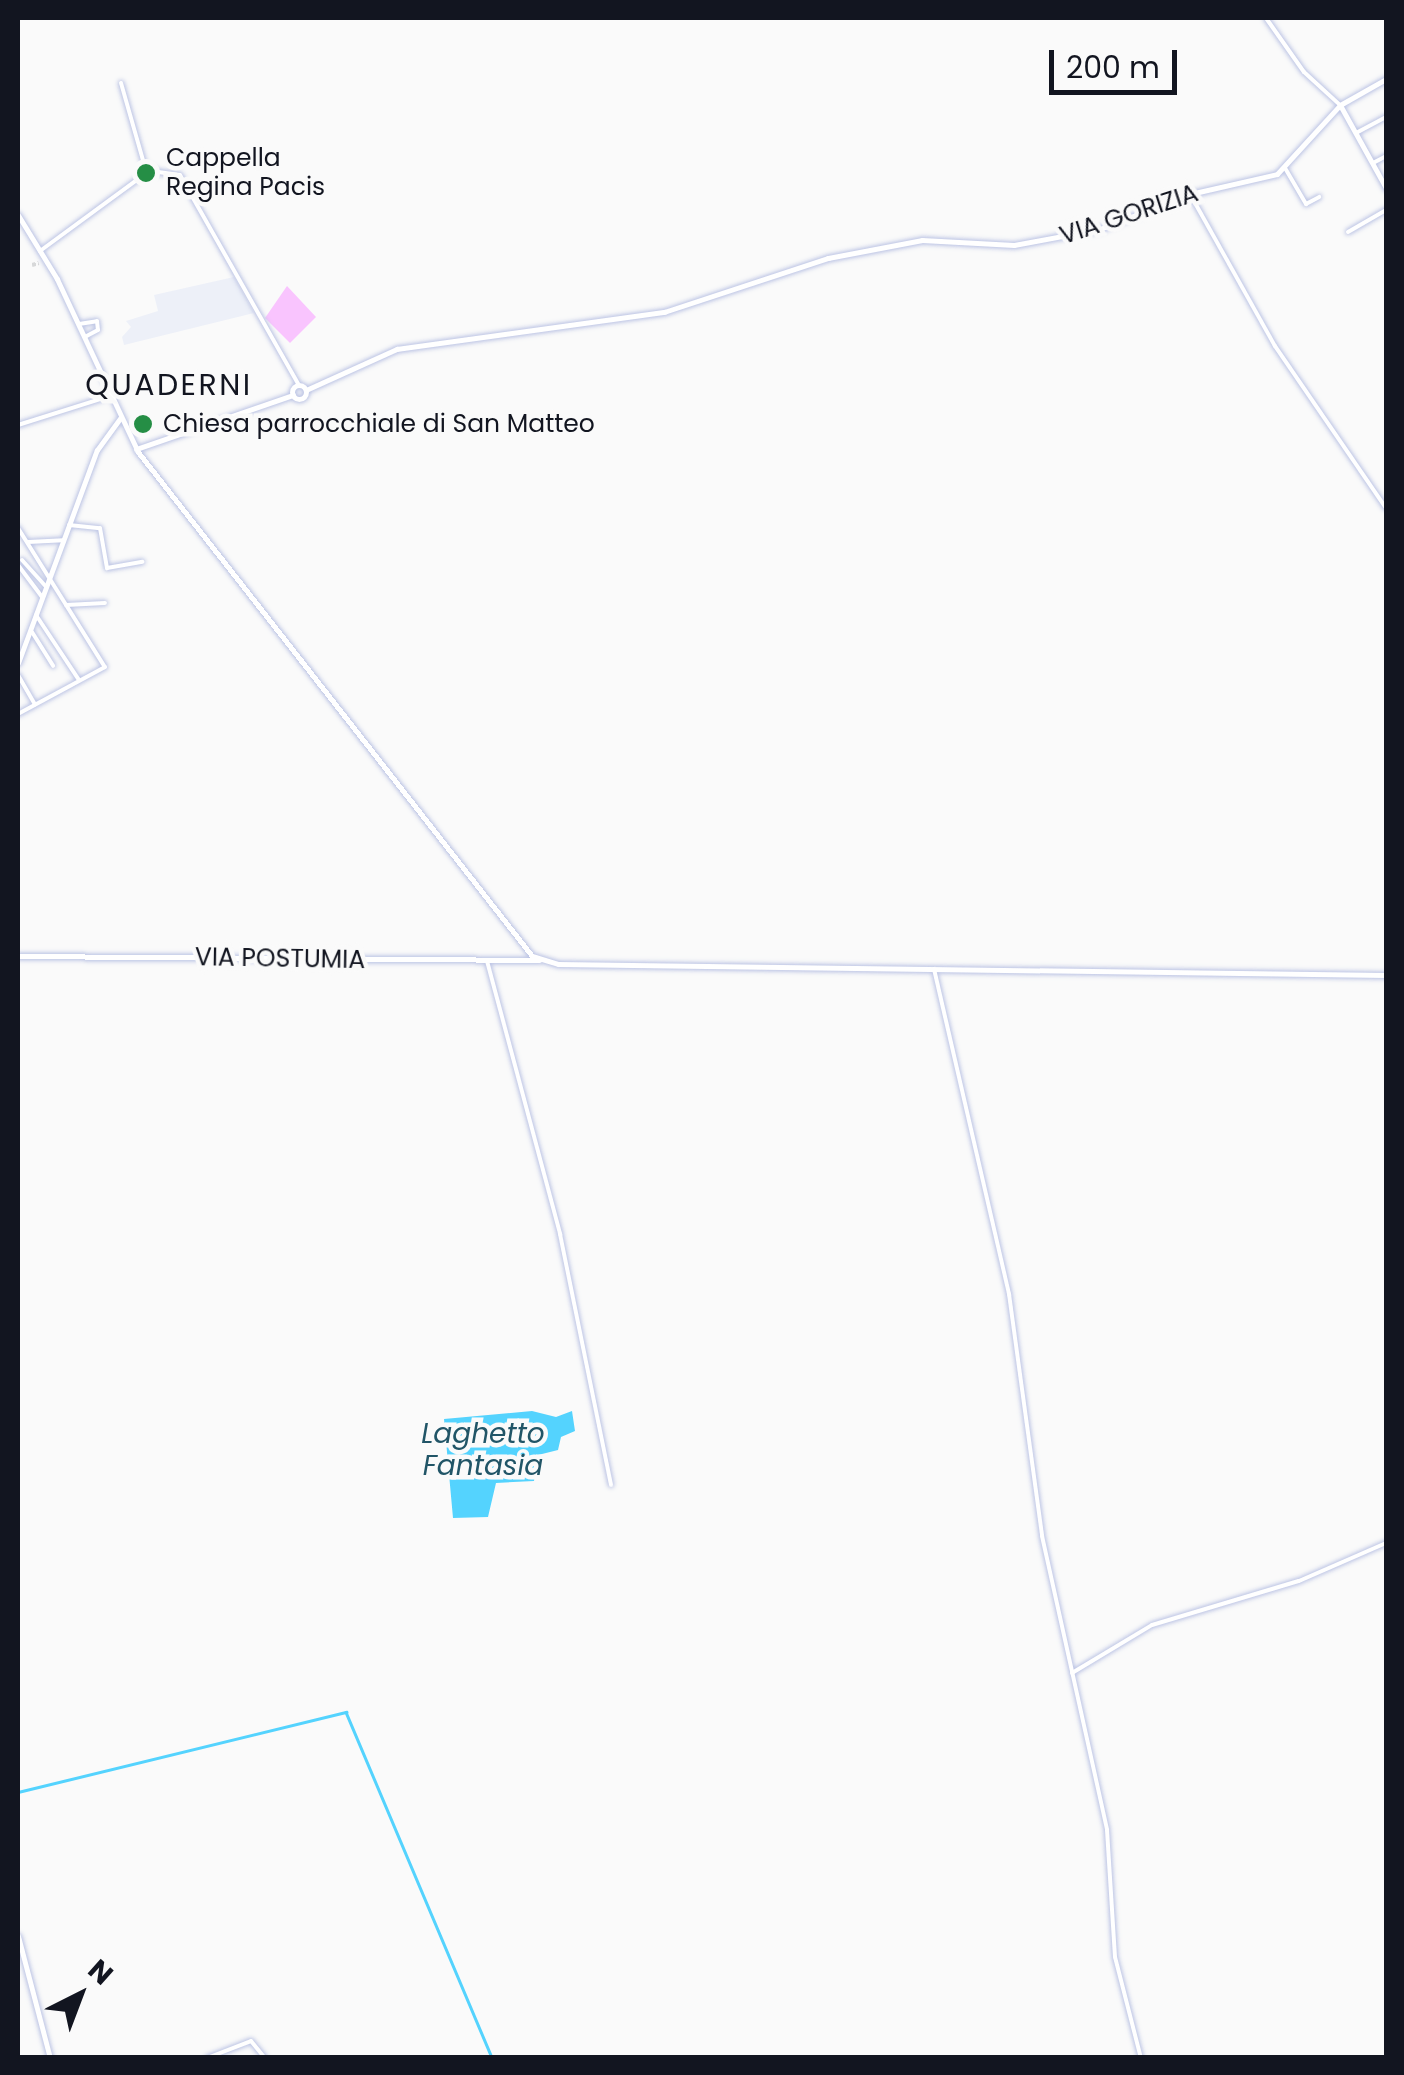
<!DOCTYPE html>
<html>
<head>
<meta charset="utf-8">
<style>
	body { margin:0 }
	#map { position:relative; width:1404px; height:2075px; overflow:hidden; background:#fafafa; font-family:Poppins,sans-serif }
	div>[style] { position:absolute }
	.built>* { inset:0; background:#edf0f8 }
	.green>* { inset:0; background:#f9c4fe }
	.water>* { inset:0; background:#54d3fe }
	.stream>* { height:2.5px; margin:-1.25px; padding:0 1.25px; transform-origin:1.25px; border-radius:1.25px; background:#54d3fe }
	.minor-tunnel>* { height:4px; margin-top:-2px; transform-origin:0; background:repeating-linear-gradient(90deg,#d7d8d9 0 4px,transparent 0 6px) }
	.roads { filter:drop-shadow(0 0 2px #bcc4e4) drop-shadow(0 0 2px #bcc4e4) }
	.minor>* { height:4px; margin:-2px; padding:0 2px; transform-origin:2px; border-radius:2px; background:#fff }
	.tertiary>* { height:5px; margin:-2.5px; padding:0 2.5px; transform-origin:2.5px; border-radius:2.5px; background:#fff }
	.tertiary>.ring { margin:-2.5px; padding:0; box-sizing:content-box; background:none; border:5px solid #fff; border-radius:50% }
	.secondary>* { height:5px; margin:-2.5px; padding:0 2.5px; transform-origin:2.5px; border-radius:2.5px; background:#fff }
	.dots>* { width:28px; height:28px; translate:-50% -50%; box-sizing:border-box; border:5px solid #fafafa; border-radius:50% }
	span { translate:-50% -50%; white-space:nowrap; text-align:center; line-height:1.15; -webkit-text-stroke:9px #fafafa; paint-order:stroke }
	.poi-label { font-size:25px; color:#121520 }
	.left { translate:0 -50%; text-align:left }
	.street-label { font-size:25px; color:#121520 }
	.water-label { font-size:28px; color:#215567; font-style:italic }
	.quarter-label { font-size:30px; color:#121520; letter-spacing:2.5px }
	.frame { position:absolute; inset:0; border:20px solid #121520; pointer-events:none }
	.north { position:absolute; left:30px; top:1945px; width:100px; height:100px; -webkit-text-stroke:8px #fafafa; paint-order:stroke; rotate:42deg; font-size:28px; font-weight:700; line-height:40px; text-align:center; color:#121520 }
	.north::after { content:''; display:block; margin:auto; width:35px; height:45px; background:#121520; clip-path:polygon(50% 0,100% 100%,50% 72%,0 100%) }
	.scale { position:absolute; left:1049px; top:50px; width:128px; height:45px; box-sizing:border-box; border:5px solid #121520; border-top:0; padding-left:12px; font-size:30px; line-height:35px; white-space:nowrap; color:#121520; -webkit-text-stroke:8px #fafafa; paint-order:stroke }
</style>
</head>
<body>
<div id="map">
	<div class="built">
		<i style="clip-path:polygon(234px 277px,254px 313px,124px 345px,122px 337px,131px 327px,126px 321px,158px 311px,154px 295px)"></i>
	</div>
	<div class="green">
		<i style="clip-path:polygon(287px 286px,316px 317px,290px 343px,265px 318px)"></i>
	</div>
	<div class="water">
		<i style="clip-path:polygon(532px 1411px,556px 1417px,572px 1411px,575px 1431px,561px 1437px,558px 1450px,538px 1455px,534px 1481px,496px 1483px,488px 1517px,453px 1518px,444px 1419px)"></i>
	</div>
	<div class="stream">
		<i style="left:18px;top:1792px;width:338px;rotate:-13.7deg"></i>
		<i style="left:346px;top:1712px;width:376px;rotate:67.1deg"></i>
	</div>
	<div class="minor-tunnel">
		<i style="left:32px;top:265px;width:7px;rotate:-16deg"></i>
	</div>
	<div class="roads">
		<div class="minor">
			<i style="left:1266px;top:18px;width:66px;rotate:54.9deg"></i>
			<i style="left:1304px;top:72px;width:49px;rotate:42.5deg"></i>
			<i style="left:121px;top:83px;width:84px;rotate:74.1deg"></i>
			<i style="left:144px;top:164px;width:15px;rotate:32deg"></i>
			<i style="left:1356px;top:133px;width:34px;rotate:-28deg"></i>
			<i style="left:1373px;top:163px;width:15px;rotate:-28deg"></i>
			<i style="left:1285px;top:168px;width:42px;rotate:59.7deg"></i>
			<i style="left:1306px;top:204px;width:15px;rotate:-28deg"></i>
			<i style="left:1190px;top:194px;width:174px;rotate:60.8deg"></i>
			<i style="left:1275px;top:346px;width:196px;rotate:55.6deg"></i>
			<i style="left:1348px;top:232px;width:44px;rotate:-30.1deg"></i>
			<i style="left:40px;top:251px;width:122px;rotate:-36.3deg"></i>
			<i style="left:138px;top:179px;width:21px;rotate:-19deg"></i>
			<i style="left:158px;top:172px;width:22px;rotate:8deg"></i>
			<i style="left:180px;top:175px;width:241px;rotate:60.5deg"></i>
			<i style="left:79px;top:324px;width:18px;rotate:-9deg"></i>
			<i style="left:97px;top:321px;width:9px;rotate:84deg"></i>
			<i style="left:98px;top:330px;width:15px;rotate:152deg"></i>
			<i style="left:18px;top:425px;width:96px;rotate:-17.5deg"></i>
			<i style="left:69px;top:525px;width:31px;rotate:6deg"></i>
			<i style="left:100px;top:528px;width:41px;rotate:80.1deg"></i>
			<i style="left:107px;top:568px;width:36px;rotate:-10deg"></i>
			<i style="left:18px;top:528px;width:164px;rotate:58deg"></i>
			<i style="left:105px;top:667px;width:99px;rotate:151.6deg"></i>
			<i style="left:28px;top:542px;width:35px;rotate:-3deg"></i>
			<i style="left:22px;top:560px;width:36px;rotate:48deg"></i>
			<i style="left:18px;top:565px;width:40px;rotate:53deg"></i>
			<i style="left:66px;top:605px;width:39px;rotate:-3deg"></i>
			<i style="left:36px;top:615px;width:78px;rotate:56.5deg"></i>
			<i style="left:32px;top:632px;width:40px;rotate:58deg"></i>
			<i style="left:18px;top:675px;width:34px;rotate:60deg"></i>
			<i style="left:487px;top:961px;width:283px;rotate:75deg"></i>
			<i style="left:560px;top:1234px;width:256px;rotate:78.5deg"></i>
			<i style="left:934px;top:969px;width:334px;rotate:77deg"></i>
			<i style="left:1009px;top:1294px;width:244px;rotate:82.2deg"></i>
			<i style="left:1042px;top:1536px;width:301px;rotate:77.5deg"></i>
			<i style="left:1107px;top:1830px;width:127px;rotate:86.4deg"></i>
			<i style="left:1115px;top:1957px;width:104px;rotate:75.6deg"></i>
			<i style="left:1072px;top:1673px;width:93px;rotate:-31deg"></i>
			<i style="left:1152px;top:1625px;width:153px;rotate:-16.7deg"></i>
			<i style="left:1299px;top:1581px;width:95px;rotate:-23.6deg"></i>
			<i style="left:207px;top:2058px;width:47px;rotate:-21.1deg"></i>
			<i style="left:251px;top:2041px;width:22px;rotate:51deg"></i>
		</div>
		<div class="tertiary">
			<i style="left:1340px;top:105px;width:95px;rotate:61deg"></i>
			<i class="ring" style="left:292px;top:385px;width:9px;height:9px"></i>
			<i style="left:306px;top:390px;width:100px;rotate:-24.3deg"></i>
			<i style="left:397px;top:349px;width:270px;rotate:-7.9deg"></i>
			<i style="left:664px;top:312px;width:173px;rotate:-18.2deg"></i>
			<i style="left:828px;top:258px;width:96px;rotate:-10.8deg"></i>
			<i style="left:922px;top:240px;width:92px;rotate:3.1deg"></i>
			<i style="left:1014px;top:245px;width:87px;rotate:-10.5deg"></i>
			<i style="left:1100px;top:229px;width:97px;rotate:-21.3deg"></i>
			<i style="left:1190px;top:194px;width:89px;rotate:-12.9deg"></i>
			<i style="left:1277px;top:174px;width:93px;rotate:-47.6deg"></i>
			<i style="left:1340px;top:105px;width:53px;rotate:-29.5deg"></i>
			<i style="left:136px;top:449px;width:166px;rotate:-19deg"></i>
			<i style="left:18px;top:956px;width:521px;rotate:0.44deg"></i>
		</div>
		<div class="secondary">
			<i style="left:18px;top:215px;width:75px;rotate:58.6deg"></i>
			<i style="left:57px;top:279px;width:191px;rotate:64.9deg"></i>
			<i style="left:138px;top:452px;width:640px;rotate:51.98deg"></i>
			<i style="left:532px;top:956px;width:27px;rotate:17deg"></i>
			<i style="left:558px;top:964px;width:828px;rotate:0.76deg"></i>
			<i style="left:18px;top:663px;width:227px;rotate:-69.7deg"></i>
			<i style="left:97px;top:450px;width:39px;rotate:-54deg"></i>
			<i style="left:18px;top:1936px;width:126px;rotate:75.3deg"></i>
		</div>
	</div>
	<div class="dots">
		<i style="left:146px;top:173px;background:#258e45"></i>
		<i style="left:143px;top:424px;background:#258e45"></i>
	</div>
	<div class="poi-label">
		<span class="left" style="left:166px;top:173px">Cappella<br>Regina Pacis</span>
		<span class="left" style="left:163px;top:424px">Chiesa parrocchiale di San Matteo</span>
	</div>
	<div class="street-label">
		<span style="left:1129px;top:215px;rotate:-18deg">VIA GORIZIA</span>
		<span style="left:280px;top:959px;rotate:1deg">VIA POSTUMIA</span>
	</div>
	<div class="water-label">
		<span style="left:483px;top:1450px">Laghetto<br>Fantasia</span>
	</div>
	<div class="quarter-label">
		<span style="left:169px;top:385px">QUADERNI</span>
	</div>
	<div class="frame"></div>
	<div class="north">N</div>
	<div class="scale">200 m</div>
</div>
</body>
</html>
